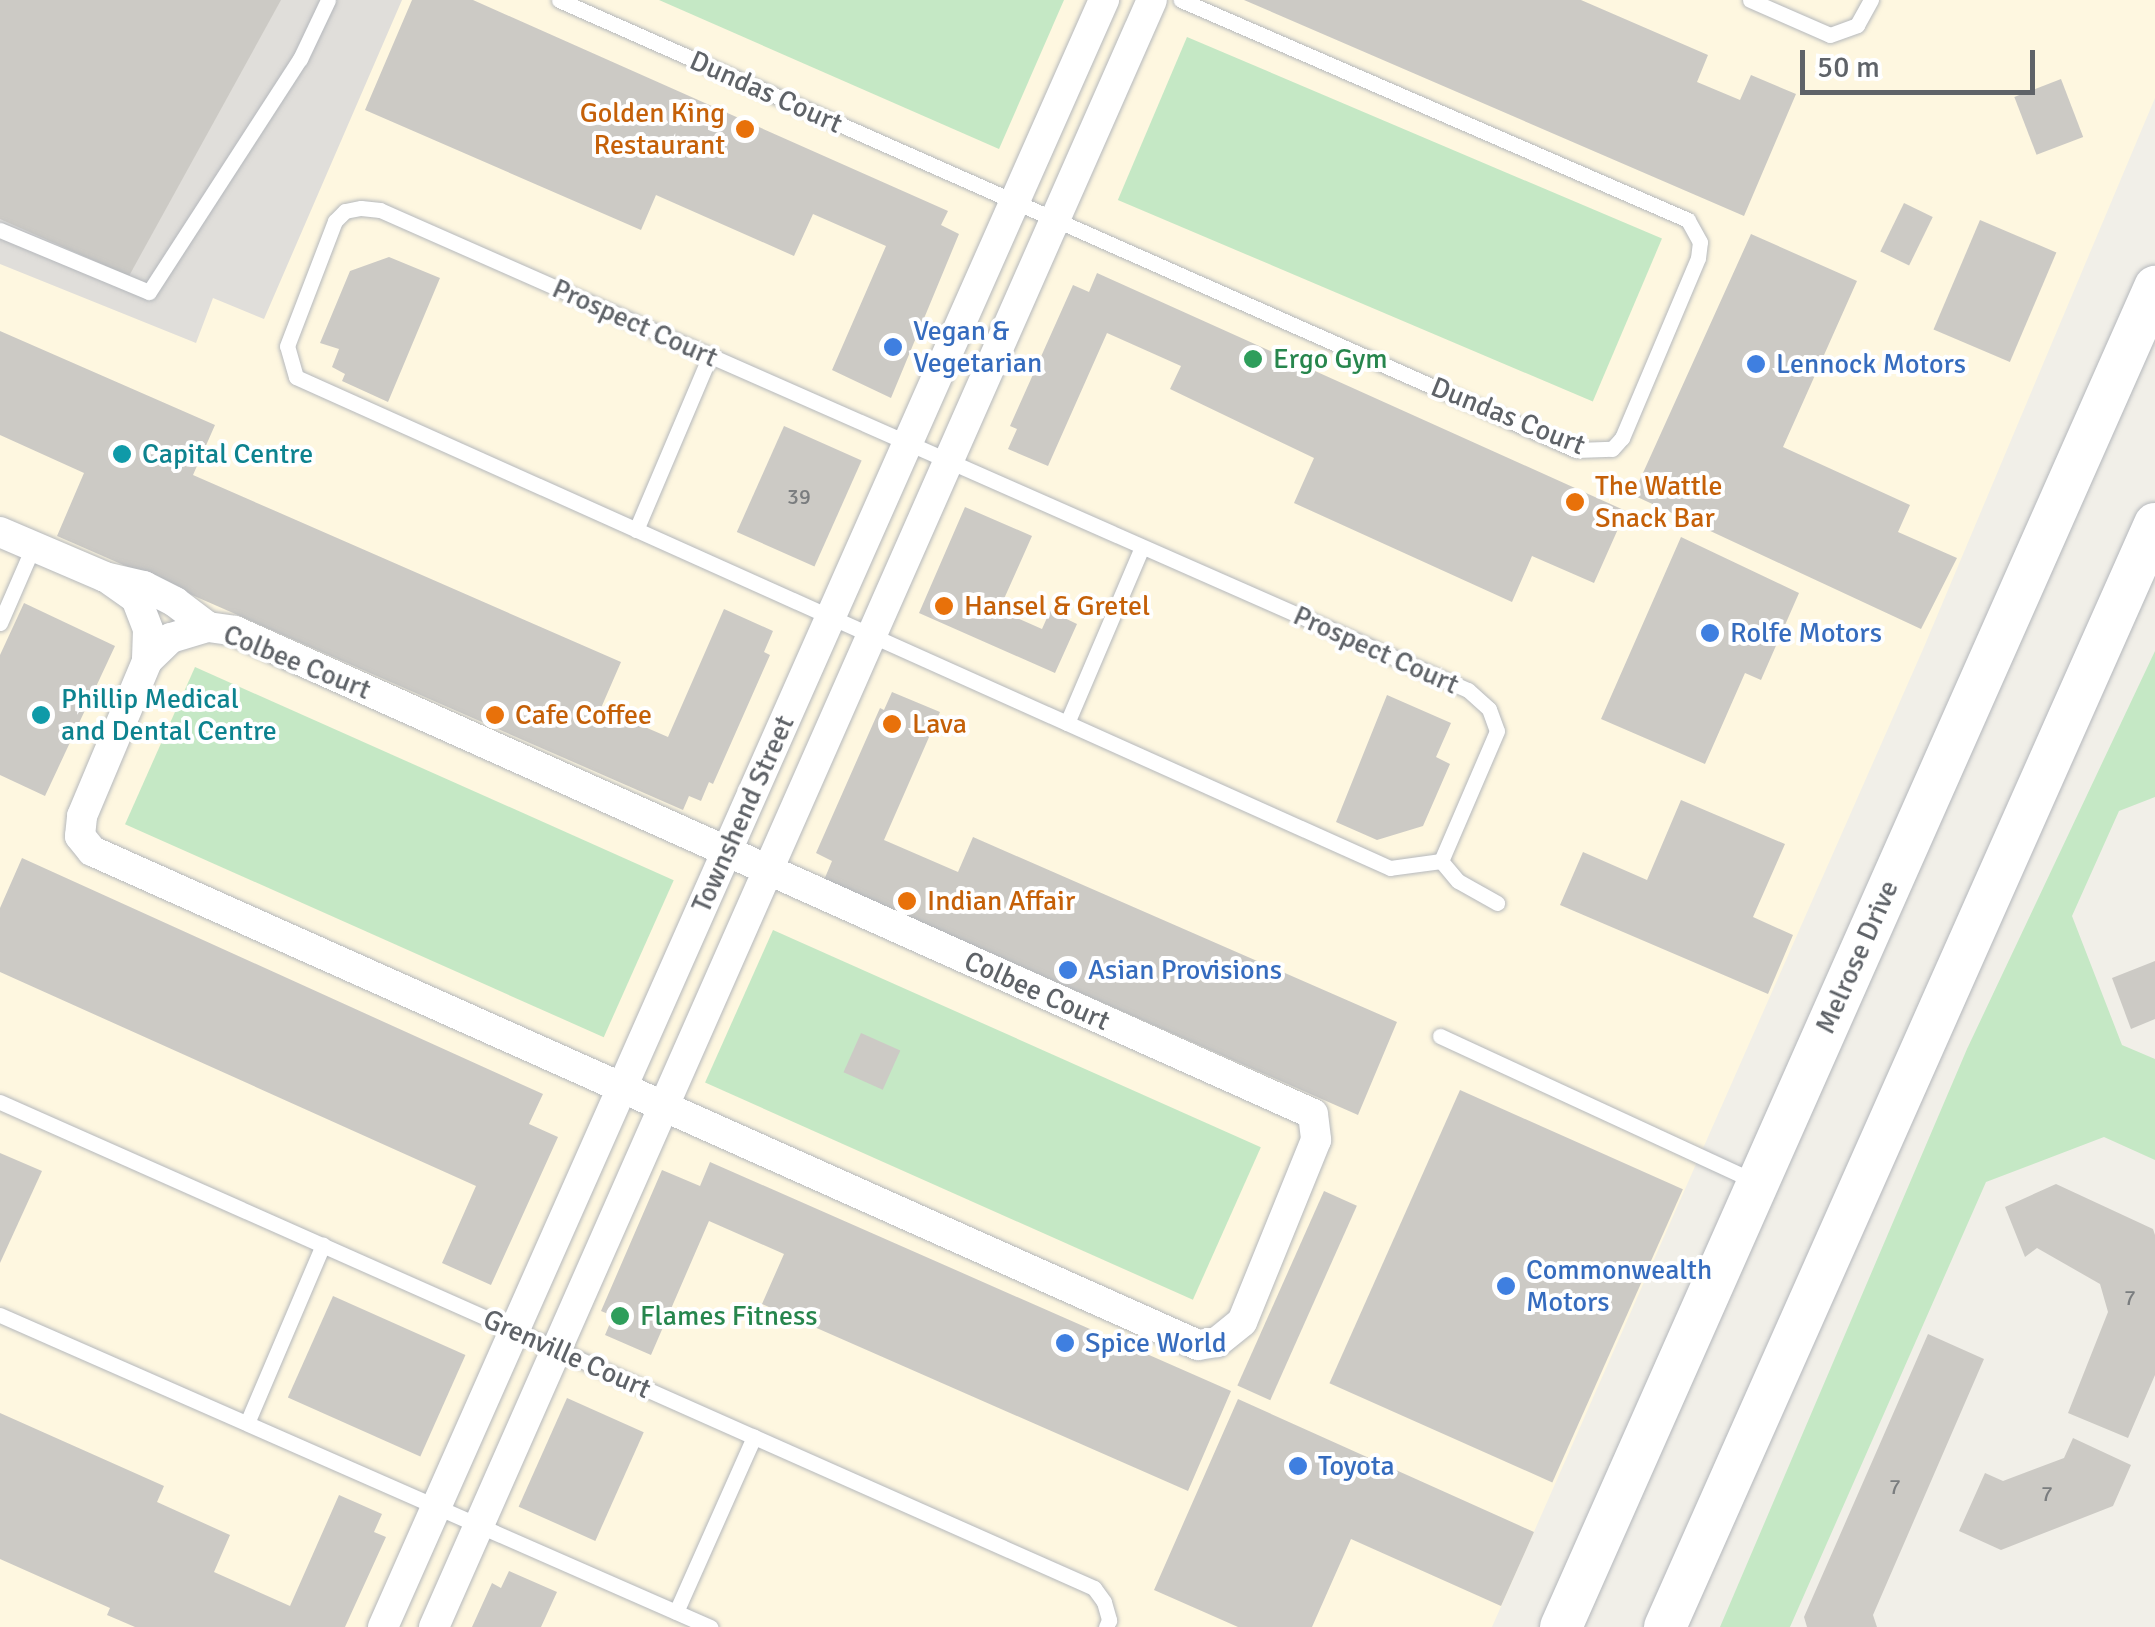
<!DOCTYPE html>
<html>
<head>
<meta charset="utf-8">
<style>
	body { margin:0 }
	#map { position:relative; width:2155px; height:1627px; overflow:hidden; background:#f1efe8; font-family:Signika,sans-serif }
	div>[style] { position:absolute }
	.commercial>* { inset:0; background:#fef7e0 }
	.industrial>* { inset:0; background:#e0deda }
	.green>* { inset:0; background:#c5e8c5; transform-origin:0 0 }
	.building>* { inset:0; background:#cccac5; transform-origin:0 0 }
	.roads { filter:drop-shadow(0 0 2px #b5b8bc) drop-shadow(0 0 2px #b5b8bc) }
	.service>* { height:15px; margin:-7.5px; padding:0 7.5px; transform-origin:7.5px; border-radius:7.5px; background:#fff }
	.minor>* { height:30px; margin:-15px; padding:0 15px; transform-origin:15px; border-radius:15px; background:#fff }
	.secondary>* { height:42px; margin:-21px; padding:0 21px; transform-origin:21px; border-radius:21px; background:#fff }
	.dots>* { width:28px; height:28px; translate:-50% -50%; box-sizing:border-box; border:5px solid #fff; border-radius:50% }
	span { translate:-50% -50%; white-space:nowrap; text-align:center; line-height:1.15; -webkit-text-stroke:8px #fff; paint-order:stroke }
	.number-label { font-size:22px; color:#7a7d7f }
	.number-label span { -webkit-text-stroke-width:0 }
	.street-label { font-size:28px; color:#5f6368 }
	.food-label { font-size:28px; color:#c56008 }
	.right { translate:-100% -50%; text-align:right }
	.left { translate:0 -50%; text-align:left }
	.shop-label { font-size:28px; color:#366cbe }
	.leisure-label { font-size:28px; color:#27864d }
	.culture-label { font-size:28px; color:#0d838f }
	.scale { position:absolute; left:1800px; top:50px; width:235px; height:45px; box-sizing:border-box; border:5px solid #5f6368; border-top:0; padding-left:12px; font-size:30px; line-height:35px; white-space:nowrap; color:#5f6368; -webkit-text-stroke:8px #fff; paint-order:stroke }
</style>
</head>
<body>
<div id="map">
	<div class="commercial">
		<i style="clip-path:polygon(0 0,2155px 0,2155px 98px,1924px 647px,1492px 1627px,0 1627px)"></i>
	</div>
	<div class="industrial">
		<i style="clip-path:polygon(0 0,402px 0,264px 319px,213px 298px,196px 343px,0 264px)"></i>
	</div>
	<div class="green">
		<i style="clip-path:polygon(659px 0,1064px 0,999px 149px)"></i>
		<i style="left:1187px;top:37px;width:516px;height:177px;rotate:23deg"></i>
		<i style="clip-path:polygon(2155px 651px,2155px 797px,2119px 811px,2072px 916px,2122px 1045px,2155px 1059px,2155px 1160px,2104px 1137px,1986px 1182px,1790px 1627px,1720px 1627px,1967px 1049px)"></i>
		<i style="left:195px;top:667px;width:524px;height:172px;rotate:24deg"></i>
		<i style="left:773px;top:930px;width:534px;height:167px;rotate:24deg"></i>
	</div>
	<div class="building">
		<i style="clip-path:polygon(0 0,281px 0,129px 276px,0 219px)"></i>
		<i style="clip-path:polygon(412px 0,473px 0,948px 211px,941px 225px,959px 234px,891px 398px,832px 370px,886px 246px,813px 214px,794px 256px,656px 195px,641px 230px,365px 110px)"></i>
		<i style="clip-path:polygon(1244px 0,1581px 0,1708px 55px,1697px 82px,1740px 100px,1751px 75px,1796px 94px,1744px 216px)"></i>
		<i style="left:2061px;top:79px;width:62px;height:50px;rotate:69deg"></i>
		<i style="left:1904px;top:203px;width:32px;height:54px;rotate:26deg"></i>
		<i style="left:1980px;top:220px;width:83px;height:119px;rotate:23deg"></i>
		<i style="clip-path:polygon(1751px 234px,1857px 281px,1783px 447px,1910px 505px,1898px 532px,1957px 558px,1921px 629px,1633px 495px)"></i>
		<i style="clip-path:polygon(389px 257px,440px 278px,388px 402px,342px 381px,345px 374px,332px 367px,339px 349px,320px 343px,350px 271px)"></i>
		<i style="clip-path:polygon(1097px 273px,1626px 511px,1594px 583px,1532px 556px,1512px 602px,1294px 503px,1314px 458px,1170px 389px,1181px 366px,1107px 333px,1048px 466px,1008px 449px,1017px 429px,1010px 426px,1073px 285px,1089px 292px)"></i>
		<i style="clip-path:polygon(0 331px,215px 425px,193px 475px,621px 662px,601px 708px,668px 737px,724px 609px,773px 631px,764px 652px,770px 655px,713px 784px,709px 782px,701px 801px,689px 796px,683px 810px,57px 536px,84px 473px,0 435px)"></i>
		<i style="left:784px;top:426px;width:85px;height:116px;rotate:24deg"></i>
		<i style="clip-path:polygon(965px 507px,1032px 536px,999px 610px,1042px 629px,1050px 611px,1077px 624px,1055px 673px,919px 613px)"></i>
		<i style="clip-path:polygon(1681px 537px,1799px 593px,1761px 680px,1745px 673px,1705px 764px,1601px 719px)"></i>
		<i style="clip-path:polygon(24px 603px,115px 646px,45px 796px,0 775px,0 655px)"></i>
		<i style="clip-path:polygon(892px 692px,940px 712px,884px 840px,958px 872px,973px 837px,1397px 1022px,1358px 1115px,824px 880px,832px 861px,816px 853px,880px 708px,884px 710px)"></i>
		<i style="clip-path:polygon(1387px 695px,1451px 723px,1436px 757px,1450px 764px,1423px 826px,1377px 840px,1336px 822px)"></i>
		<i style="clip-path:polygon(1681px 800px,1785px 844px,1753px 917px,1793px 935px,1768px 994px,1560px 905px,1583px 852px,1647px 880px)"></i>
		<i style="clip-path:polygon(22px 858px,543px 1094px,529px 1124px,558px 1137px,491px 1285px,442px 1263px,476px 1186px,0 972px,0 908px)"></i>
		<i style="clip-path:polygon(2155px 961px,2155px 1019px,2131px 1029px,2112px 978px)"></i>
		<i style="left:861px;top:1033px;width:43px;height:43px;rotate:24deg"></i>
		<i style="left:1460px;top:1090px;width:244px;height:321px;rotate:24deg"></i>
		<i style="clip-path:polygon(0 1153px,42px 1171px,0 1263px)"></i>
		<i style="clip-path:polygon(710px 1162px,1231px 1391px,1188px 1491px,762px 1304px,784px 1254px,709px 1221px,651px 1355px,605px 1335px,613px 1316px,601px 1311px,662px 1170px,700px 1186px)"></i>
		<i style="clip-path:polygon(2056px 1184px,2153px 1229px,2155px 1235px,2155px 1375px,2128px 1438px,2068px 1413px,2108px 1312px,2100px 1284px,2037px 1248px,2025px 1257px,2005px 1207px)"></i>
		<i style="left:1324px;top:1191px;width:36px;height:213px;rotate:24deg"></i>
		<i style="left:333px;top:1296px;width:145px;height:111px;rotate:24deg"></i>
		<i style="clip-path:polygon(1928px 1334px,1984px 1359px,1873px 1615px,1877px 1627px,1807px 1627px,1804px 1617px)"></i>
		<i style="left:567px;top:1398px;width:84px;height:119px;rotate:24deg"></i>
		<i style="clip-path:polygon(1238px 1399px,1534px 1532px,1501px 1606px,1351px 1539px,1312px 1627px,1238px 1627px,1154px 1590px)"></i>
		<i style="clip-path:polygon(0 1413px,164px 1486px,157px 1502px,230px 1535px,214px 1572px,290px 1606px,339px 1495px,382px 1514px,374px 1532px,386px 1537px,345px 1627px,135px 1627px,107px 1615px,110px 1608px,0 1559px)"></i>
		<i style="clip-path:polygon(2073px 1438px,2131px 1465px,2113px 1506px,2001px 1550px,1959px 1531px,1985px 1473px,2003px 1481px,2064px 1458px)"></i>
		<i style="clip-path:polygon(509px 1571px,557px 1592px,541px 1627px,472px 1627px,492px 1583px,501px 1588px)"></i>
	</div>
	<div class="roads">
		<div class="service">
			<i style="left:559px;top:0;width:1112px;rotate:23.87deg"></i>
			<i style="left:1576px;top:450px;width:36px;rotate:-2deg"></i>
			<i style="left:1612px;top:449px;width:15px;rotate:-48deg"></i>
			<i style="left:1622px;top:438px;width:195px;rotate:-67.1deg"></i>
			<i style="left:1698px;top:258px;width:16px;rotate:-83deg"></i>
			<i style="left:1700px;top:242px;width:25px;rotate:-119deg"></i>
			<i style="left:1688px;top:220px;width:553px;rotate:-156.54deg"></i>
			<i style="left:1750px;top:0;width:87px;rotate:23.6deg"></i>
			<i style="left:1830px;top:35px;width:29px;rotate:-20deg"></i>
			<i style="left:1857px;top:25px;width:29px;rotate:-61deg"></i>
			<i style="left:361px;top:208px;width:19px;rotate:6deg"></i>
			<i style="left:380px;top:210px;width:1189px;rotate:23.81deg"></i>
			<i style="left:1468px;top:690px;width:28px;rotate:42deg"></i>
			<i style="left:1489px;top:709px;width:23px;rotate:70deg"></i>
			<i style="left:1497px;top:731px;width:142px;rotate:113.3deg"></i>
			<i style="left:1441px;top:861px;width:51px;rotate:172.2deg"></i>
			<i style="left:1390px;top:868px;width:1199px;rotate:-155.83deg"></i>
			<i style="left:296px;top:377px;width:32px;rotate:-106deg"></i>
			<i style="left:287px;top:346px;width:134px;rotate:-69deg"></i>
			<i style="left:335px;top:221px;width:14px;rotate:-45deg"></i>
			<i style="left:345px;top:211px;width:16px;rotate:-11deg"></i>
			<i style="left:0;top:230px;width:161px;rotate:22.6deg"></i>
			<i style="left:149px;top:292px;width:278px;rotate:-57.1deg"></i>
			<i style="left:300px;top:59px;width:65px;rotate:-64.6deg"></i>
			<i style="left:636px;top:530px;width:189px;rotate:-67deg"></i>
			<i style="left:0;top:623px;width:83px;rotate:-66.5deg"></i>
			<i style="left:1067px;top:723px;width:191px;rotate:-66.9deg"></i>
			<i style="left:1441px;top:861px;width:26px;rotate:50deg"></i>
			<i style="left:1458px;top:881px;width:45px;rotate:29.4deg"></i>
			<i style="left:1440px;top:1036px;width:346px;rotate:24.8deg"></i>
			<i style="left:0;top:1102px;width:1197px;rotate:23.95deg"></i>
			<i style="left:1094px;top:1588px;width:17px;rotate:54deg"></i>
			<i style="left:1104px;top:1602px;width:19px;rotate:74deg"></i>
			<i style="left:1109px;top:1620px;width:8px;rotate:113deg"></i>
			<i style="left:0;top:1315px;width:776px;rotate:23.72deg"></i>
			<i style="left:247px;top:1423px;width:194px;rotate:-66.9deg"></i>
			<i style="left:676px;top:1612px;width:192px;rotate:-66deg"></i>
		</div>
		<div class="minor">
			<i style="left:0;top:532px;width:114px;rotate:23.2deg"></i>
			<i style="left:105px;top:577px;width:40px;rotate:13deg"></i>
			<i style="left:144px;top:586px;width:35px;rotate:27deg"></i>
			<i style="left:175px;top:602px;width:41px;rotate:37.1deg"></i>
			<i style="left:110px;top:580px;width:32px;rotate:35deg"></i>
			<i style="left:136px;top:598px;width:34px;rotate:69deg"></i>
			<i style="left:148px;top:630px;width:31px;rotate:92deg"></i>
			<i style="left:208px;top:627px;width:27px;rotate:8deg"></i>
			<i style="left:235px;top:631px;width:1181px;rotate:24.13deg"></i>
			<i style="left:1313px;top:1114px;width:26px;rotate:83deg"></i>
			<i style="left:1316px;top:1140px;width:196px;rotate:112.1deg"></i>
			<i style="left:1242px;top:1322px;width:32px;rotate:141deg"></i>
			<i style="left:1217px;top:1342px;width:19px;rotate:171deg"></i>
			<i style="left:1198px;top:1345px;width:1211px;rotate:-155.93deg"></i>
			<i style="left:92px;top:851px;width:19px;rotate:-129deg"></i>
			<i style="left:80px;top:836px;width:20px;rotate:-84deg"></i>
			<i style="left:82px;top:816px;width:168px;rotate:-67.2deg"></i>
			<i style="left:147px;top:661px;width:33px;rotate:-44deg"></i>
			<i style="left:171px;top:638px;width:39px;rotate:-17deg"></i>
			<i style="left:383px;top:1627px;width:1780px;rotate:-66.1deg"></i>
			<i style="left:434px;top:1627px;width:1778px;rotate:-66.19deg"></i>
		</div>
		<div class="secondary">
			<i style="left:1561px;top:1627px;width:1466px;rotate:-66.09deg"></i>
			<i style="left:1665px;top:1627px;width:1207px;rotate:-66.05deg"></i>
		</div>
	</div>
	<div class="dots">
		<i style="left:745px;top:129px;background:#e8710a"></i>
		<i style="left:893px;top:347px;background:#3f7fe0"></i>
		<i style="left:1253px;top:359px;background:#2e9e5b"></i>
		<i style="left:1756px;top:364px;background:#3f7fe0"></i>
		<i style="left:122px;top:454px;background:#0f9aa8"></i>
		<i style="left:1575px;top:502px;background:#e8710a"></i>
		<i style="left:944px;top:606px;background:#e8710a"></i>
		<i style="left:1710px;top:633px;background:#3f7fe0"></i>
		<i style="left:41px;top:715px;background:#0f9aa8"></i>
		<i style="left:495px;top:715px;background:#e8710a"></i>
		<i style="left:892px;top:724px;background:#e8710a"></i>
		<i style="left:907px;top:901px;background:#e8710a"></i>
		<i style="left:1068px;top:970px;background:#3f7fe0"></i>
		<i style="left:1506px;top:1286px;background:#3f7fe0"></i>
		<i style="left:620px;top:1316px;background:#2e9e5b"></i>
		<i style="left:1065px;top:1343px;background:#3f7fe0"></i>
		<i style="left:1298px;top:1466px;background:#3f7fe0"></i>
	</div>
	<div class="number-label">
		<span style="left:799px;top:497px">39</span>
		<span style="left:2130px;top:1298px">7</span>
		<span style="left:1895px;top:1487px">7</span>
		<span style="left:2047px;top:1494px">7</span>
	</div>
	<div class="street-label">
		<span style="left:766px;top:92px;rotate:24deg">Dundas Court</span>
		<span style="left:635px;top:323px;rotate:24deg">Prospect Court</span>
		<span style="left:1508px;top:416px;rotate:22deg">Dundas Court</span>
		<span style="left:1376px;top:650px;rotate:24deg">Prospect Court</span>
		<span style="left:297px;top:662px;rotate:22deg">Colbee Court</span>
		<span style="left:743px;top:814px;rotate:-66deg">Townshend Street</span>
		<span style="left:1857px;top:957px;rotate:-66deg">Melrose Drive</span>
		<span style="left:1037px;top:991px;rotate:24deg">Colbee Court</span>
		<span style="left:567px;top:1354px;rotate:24deg">Grenville Court</span>
	</div>
	<div class="food-label">
		<span class="right" style="left:725px;top:129px">Golden King<br>Restaurant</span>
		<span class="left" style="left:1595px;top:502px">The Wattle<br>Snack Bar</span>
		<span class="left" style="left:964px;top:606px">Hansel &amp; Gretel</span>
		<span class="left" style="left:515px;top:715px">Cafe Coffee</span>
		<span class="left" style="left:912px;top:724px">Lava</span>
		<span class="left" style="left:927px;top:901px">Indian Affair</span>
	</div>
	<div class="shop-label">
		<span class="left" style="left:913px;top:347px">Vegan &amp;<br>Vegetarian</span>
		<span class="left" style="left:1776px;top:364px">Lennock Motors</span>
		<span class="left" style="left:1730px;top:633px">Rolfe Motors</span>
		<span class="left" style="left:1088px;top:970px">Asian Provisions</span>
		<span class="left" style="left:1526px;top:1286px">Commonwealth<br>Motors</span>
		<span class="left" style="left:1085px;top:1343px">Spice World</span>
		<span class="left" style="left:1318px;top:1466px">Toyota</span>
	</div>
	<div class="leisure-label">
		<span class="left" style="left:1273px;top:359px">Ergo Gym</span>
		<span class="left" style="left:640px;top:1316px">Flames Fitness</span>
	</div>
	<div class="culture-label">
		<span class="left" style="left:142px;top:454px">Capital Centre</span>
		<span class="left" style="left:61px;top:715px">Phillip Medical<br>and Dental Centre</span>
	</div>
	<div class="scale">50 m</div>
</div>
</body>
</html>
